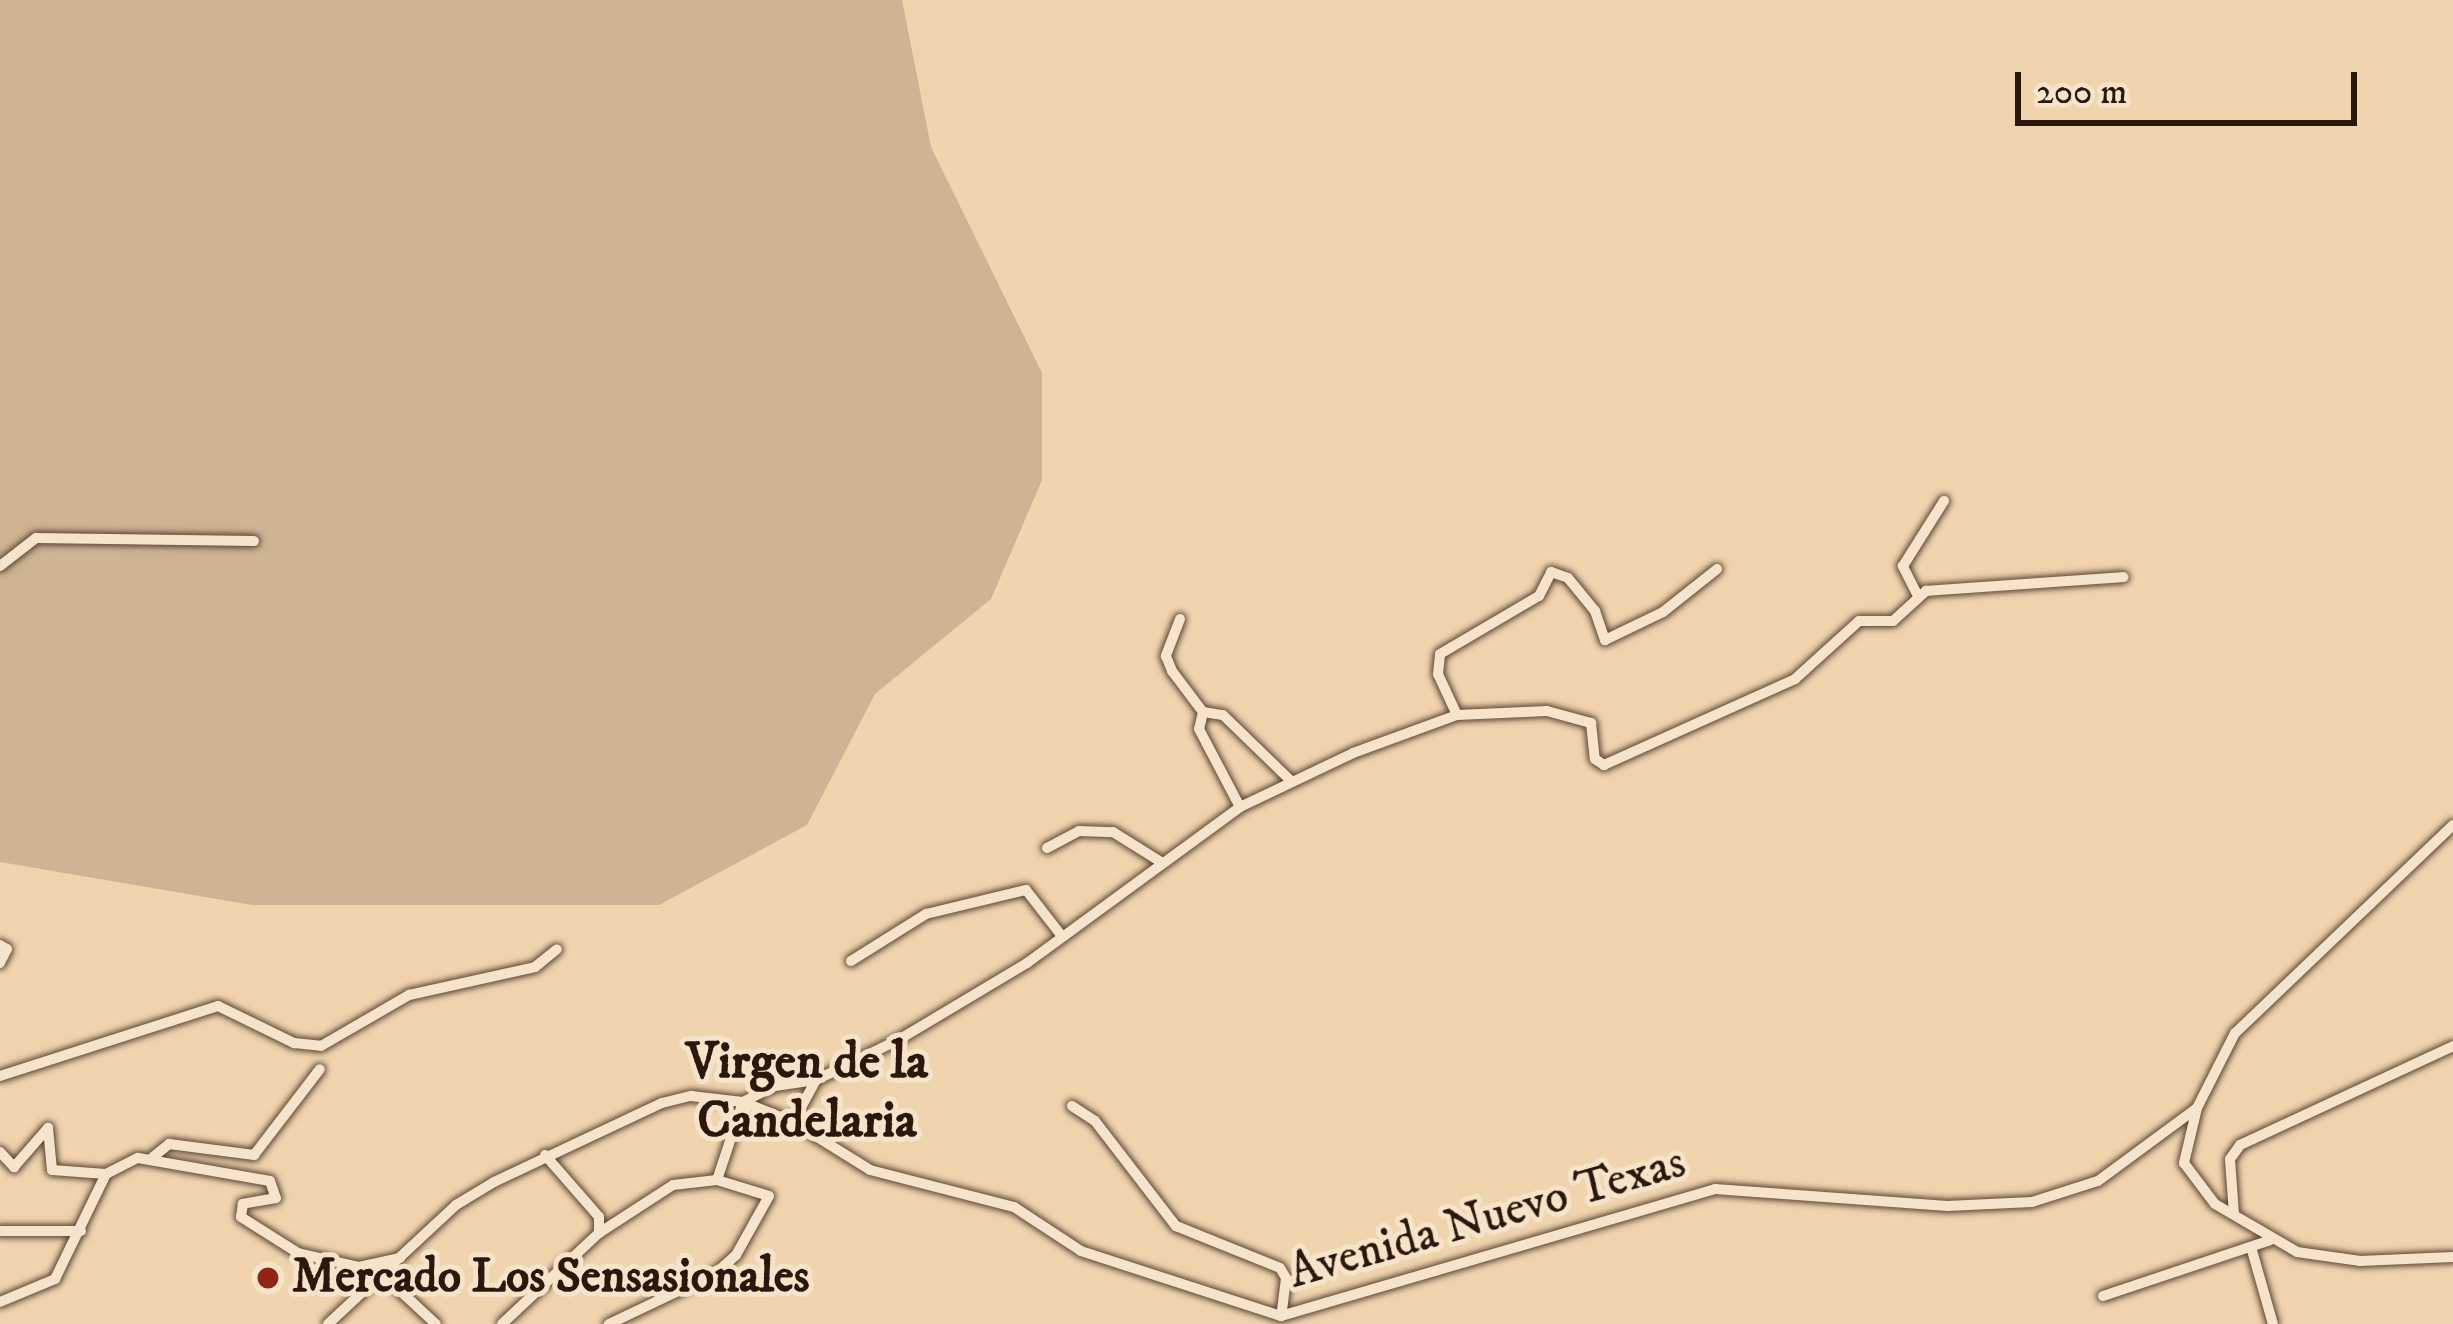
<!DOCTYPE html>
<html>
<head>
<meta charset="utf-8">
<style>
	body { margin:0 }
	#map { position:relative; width:2453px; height:1324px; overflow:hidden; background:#f0d4ae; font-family:"IM FELL DW Pica",serif }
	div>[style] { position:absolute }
	.green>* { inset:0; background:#cfb493 }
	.roads { filter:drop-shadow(0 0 3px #5d4635) drop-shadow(0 0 3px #5d4635) }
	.minor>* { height:10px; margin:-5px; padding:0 5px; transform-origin:5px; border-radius:5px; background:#f5e3ca }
	.dots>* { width:33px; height:33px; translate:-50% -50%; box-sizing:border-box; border:6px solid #f5e3ca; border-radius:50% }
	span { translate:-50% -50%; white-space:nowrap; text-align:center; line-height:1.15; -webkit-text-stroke:10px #f5e3ca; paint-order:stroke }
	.street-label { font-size:48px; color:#2c170d }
	.poi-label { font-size:48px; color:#2c170d; font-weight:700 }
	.left { translate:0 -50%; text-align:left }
	.neighbourhood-label { font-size:51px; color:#2c170d; font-weight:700 }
	.scale { position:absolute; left:2015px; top:72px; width:342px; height:54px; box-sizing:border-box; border:6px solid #2c170d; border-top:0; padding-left:15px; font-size:36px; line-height:42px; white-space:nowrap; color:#2c170d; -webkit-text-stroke:9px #f5e3ca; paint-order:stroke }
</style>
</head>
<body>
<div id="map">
	<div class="green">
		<i style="clip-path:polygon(0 0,902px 0,931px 147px,1042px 373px,1042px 480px,991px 599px,875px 694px,807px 825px,659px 905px,252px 905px,0 862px)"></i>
	</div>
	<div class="roads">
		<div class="minor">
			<i style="left:0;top:566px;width:46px;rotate:-37.9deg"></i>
			<i style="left:36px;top:538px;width:218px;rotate:0.8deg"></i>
			<i style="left:1918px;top:596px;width:34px;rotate:-117deg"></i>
			<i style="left:1903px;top:566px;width:77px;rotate:-57.8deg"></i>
			<i style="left:1180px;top:619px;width:40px;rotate:111deg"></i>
			<i style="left:1166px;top:656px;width:16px;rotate:68deg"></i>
			<i style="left:1172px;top:671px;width:51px;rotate:52.9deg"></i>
			<i style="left:1203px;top:712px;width:20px;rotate:9deg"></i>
			<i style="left:1223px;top:715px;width:93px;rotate:44.1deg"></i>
			<i style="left:1203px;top:712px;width:17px;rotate:103deg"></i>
			<i style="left:1199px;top:729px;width:88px;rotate:62.3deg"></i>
			<i style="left:1457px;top:715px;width:45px;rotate:-114.9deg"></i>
			<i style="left:1438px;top:674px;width:20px;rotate:-84deg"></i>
			<i style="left:1440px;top:654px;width:115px;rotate:-30.4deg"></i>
			<i style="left:1539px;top:596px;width:27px;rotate:-63deg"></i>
			<i style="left:1551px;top:572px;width:18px;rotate:19deg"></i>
			<i style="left:1568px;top:578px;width:43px;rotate:50.7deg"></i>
			<i style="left:1595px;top:611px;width:31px;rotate:71deg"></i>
			<i style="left:1605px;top:640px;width:64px;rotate:-25.8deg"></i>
			<i style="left:1663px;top:612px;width:69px;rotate:-38.5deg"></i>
			<i style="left:2453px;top:825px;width:301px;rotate:136.3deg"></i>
			<i style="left:2235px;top:1033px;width:84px;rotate:116.9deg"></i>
			<i style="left:2197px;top:1108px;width:57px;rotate:103.3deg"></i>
			<i style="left:2184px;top:1163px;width:51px;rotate:52.9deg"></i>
			<i style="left:2215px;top:1204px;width:95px;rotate:30.3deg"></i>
			<i style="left:2297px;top:1252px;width:64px;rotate:8.1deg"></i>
			<i style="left:2360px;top:1261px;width:93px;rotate:-2.5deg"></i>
			<i style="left:1047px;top:848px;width:36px;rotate:-28deg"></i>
			<i style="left:1079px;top:831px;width:34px;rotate:2deg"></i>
			<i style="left:1113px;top:832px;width:57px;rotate:32deg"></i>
			<i style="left:0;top:945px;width:8px;rotate:30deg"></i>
			<i style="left:7px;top:949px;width:16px;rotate:117deg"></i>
			<i style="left:851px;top:961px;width:89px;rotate:-32.1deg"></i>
			<i style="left:926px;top:914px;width:103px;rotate:-13.5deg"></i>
			<i style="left:1026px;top:890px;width:57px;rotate:52.1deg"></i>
			<i style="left:0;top:1076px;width:229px;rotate:-17.8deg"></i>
			<i style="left:218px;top:1006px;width:85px;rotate:26deg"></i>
			<i style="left:294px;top:1043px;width:27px;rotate:6deg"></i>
			<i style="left:321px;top:1046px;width:102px;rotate:-30.1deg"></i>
			<i style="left:409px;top:995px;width:129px;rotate:-12.5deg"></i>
			<i style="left:535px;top:967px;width:28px;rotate:-39deg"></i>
			<i style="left:1072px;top:1106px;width:27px;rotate:33deg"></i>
			<i style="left:1095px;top:1121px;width:133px;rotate:52.4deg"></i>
			<i style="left:1176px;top:1226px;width:112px;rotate:22deg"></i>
			<i style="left:1280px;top:1268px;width:12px;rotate:59deg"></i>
			<i style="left:1286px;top:1278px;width:38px;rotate:97deg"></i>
			<i style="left:793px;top:1122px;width:48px;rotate:-61.3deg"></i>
			<i style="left:0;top:1152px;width:21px;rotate:47deg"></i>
			<i style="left:14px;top:1167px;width:52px;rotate:-48.9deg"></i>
			<i style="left:48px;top:1128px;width:42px;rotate:84.6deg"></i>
			<i style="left:52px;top:1170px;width:54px;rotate:4.2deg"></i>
			<i style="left:545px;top:1155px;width:82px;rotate:48.9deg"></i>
			<i style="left:599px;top:1217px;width:16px;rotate:90deg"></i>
			<i style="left:153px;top:1157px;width:21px;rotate:-39deg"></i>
			<i style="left:169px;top:1144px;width:86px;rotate:7.4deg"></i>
			<i style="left:254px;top:1155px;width:108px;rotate:-52.5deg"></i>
			<i style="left:717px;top:1180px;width:82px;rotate:-71.6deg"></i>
			<i style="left:743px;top:1102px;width:54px;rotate:21.8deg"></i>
			<i style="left:793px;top:1122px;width:91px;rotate:31.9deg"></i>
			<i style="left:870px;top:1170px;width:149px;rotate:14.4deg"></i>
			<i style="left:1014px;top:1207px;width:80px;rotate:33.3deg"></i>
			<i style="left:1081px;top:1251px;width:210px;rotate:18deg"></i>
			<i style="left:1281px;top:1316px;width:452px;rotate:-16.3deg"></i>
			<i style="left:1715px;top:1189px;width:233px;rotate:4.2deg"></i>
			<i style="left:1947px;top:1206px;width:85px;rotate:-2.7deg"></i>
			<i style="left:2032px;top:1202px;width:69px;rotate:-17.7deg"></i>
			<i style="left:2098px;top:1181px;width:123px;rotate:-36.4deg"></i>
			<i style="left:2234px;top:1214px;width:55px;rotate:-94.2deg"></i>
			<i style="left:2230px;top:1159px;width:17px;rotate:-54deg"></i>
			<i style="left:2240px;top:1145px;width:235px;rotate:-24.9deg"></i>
			<i style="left:0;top:1231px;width:81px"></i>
			<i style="left:2251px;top:1247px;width:80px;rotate:74.1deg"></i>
			<i style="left:383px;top:1275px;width:72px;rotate:42.8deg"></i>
			<i style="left:2103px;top:1296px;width:176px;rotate:-18.5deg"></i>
			<i style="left:0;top:1302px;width:60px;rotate:-22.7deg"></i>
			<i style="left:55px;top:1279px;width:117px;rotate:-64.1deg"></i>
			<i style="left:106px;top:1174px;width:36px;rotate:-27deg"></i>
			<i style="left:138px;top:1158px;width:134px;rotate:9.9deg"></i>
			<i style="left:270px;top:1181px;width:18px;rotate:71deg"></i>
			<i style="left:276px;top:1198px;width:34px;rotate:170deg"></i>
			<i style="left:243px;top:1204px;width:13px;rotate:99deg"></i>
			<i style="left:241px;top:1217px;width:67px;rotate:32.3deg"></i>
			<i style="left:298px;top:1253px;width:63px;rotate:12.9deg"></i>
			<i style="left:359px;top:1267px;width:42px;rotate:-12.4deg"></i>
			<i style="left:328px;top:1324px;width:175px;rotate:-42.9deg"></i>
			<i style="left:456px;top:1205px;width:44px;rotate:-31.2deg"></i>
			<i style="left:494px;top:1182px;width:186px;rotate:-25.2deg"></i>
			<i style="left:662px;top:1103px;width:30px;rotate:-14deg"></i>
			<i style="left:691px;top:1096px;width:52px;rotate:6.6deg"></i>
			<i style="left:743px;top:1102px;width:36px;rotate:-27deg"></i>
			<i style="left:775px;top:1086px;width:41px;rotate:-8.3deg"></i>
			<i style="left:816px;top:1080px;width:93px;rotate:-26deg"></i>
			<i style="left:900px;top:1039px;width:148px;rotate:-30.9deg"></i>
			<i style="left:1027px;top:963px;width:264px;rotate:-36.2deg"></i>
			<i style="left:1240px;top:807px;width:125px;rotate:-25.5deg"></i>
			<i style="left:1353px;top:753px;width:111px;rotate:-20.1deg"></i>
			<i style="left:1457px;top:715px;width:90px;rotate:-2.5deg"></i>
			<i style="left:1547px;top:711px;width:46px;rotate:15.3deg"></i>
			<i style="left:1591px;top:723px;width:36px;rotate:84deg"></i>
			<i style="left:1595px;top:759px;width:11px;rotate:34deg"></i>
			<i style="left:1604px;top:765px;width:209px;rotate:-24.2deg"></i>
			<i style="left:1795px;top:679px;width:86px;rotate:-42.2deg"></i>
			<i style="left:1859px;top:621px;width:34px"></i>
			<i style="left:1893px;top:621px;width:45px;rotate:-42.3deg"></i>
			<i style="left:1926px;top:591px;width:198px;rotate:-4deg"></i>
			<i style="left:502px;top:1324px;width:133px;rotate:-43.2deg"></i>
			<i style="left:599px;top:1233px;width:88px;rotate:-33deg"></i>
			<i style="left:673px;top:1185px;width:44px;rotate:-6.5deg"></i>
			<i style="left:717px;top:1180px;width:54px;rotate:17.1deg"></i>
			<i style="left:769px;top:1196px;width:68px;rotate:119.2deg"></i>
			<i style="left:736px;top:1255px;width:27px;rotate:138deg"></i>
			<i style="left:716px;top:1273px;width:119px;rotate:154.5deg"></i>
		</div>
	</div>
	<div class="dots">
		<i style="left:268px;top:1278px;background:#8f2418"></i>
	</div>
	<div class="street-label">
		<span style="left:1487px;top:1218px;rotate:-16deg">Avenida Nuevo Texas</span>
	</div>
	<div class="poi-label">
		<span class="left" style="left:292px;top:1278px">Mercado Los Sensasionales</span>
	</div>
	<div class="neighbourhood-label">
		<span style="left:807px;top:1092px">Virgen de la<br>Candelaria</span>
	</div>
	<div class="scale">200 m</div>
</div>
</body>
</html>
